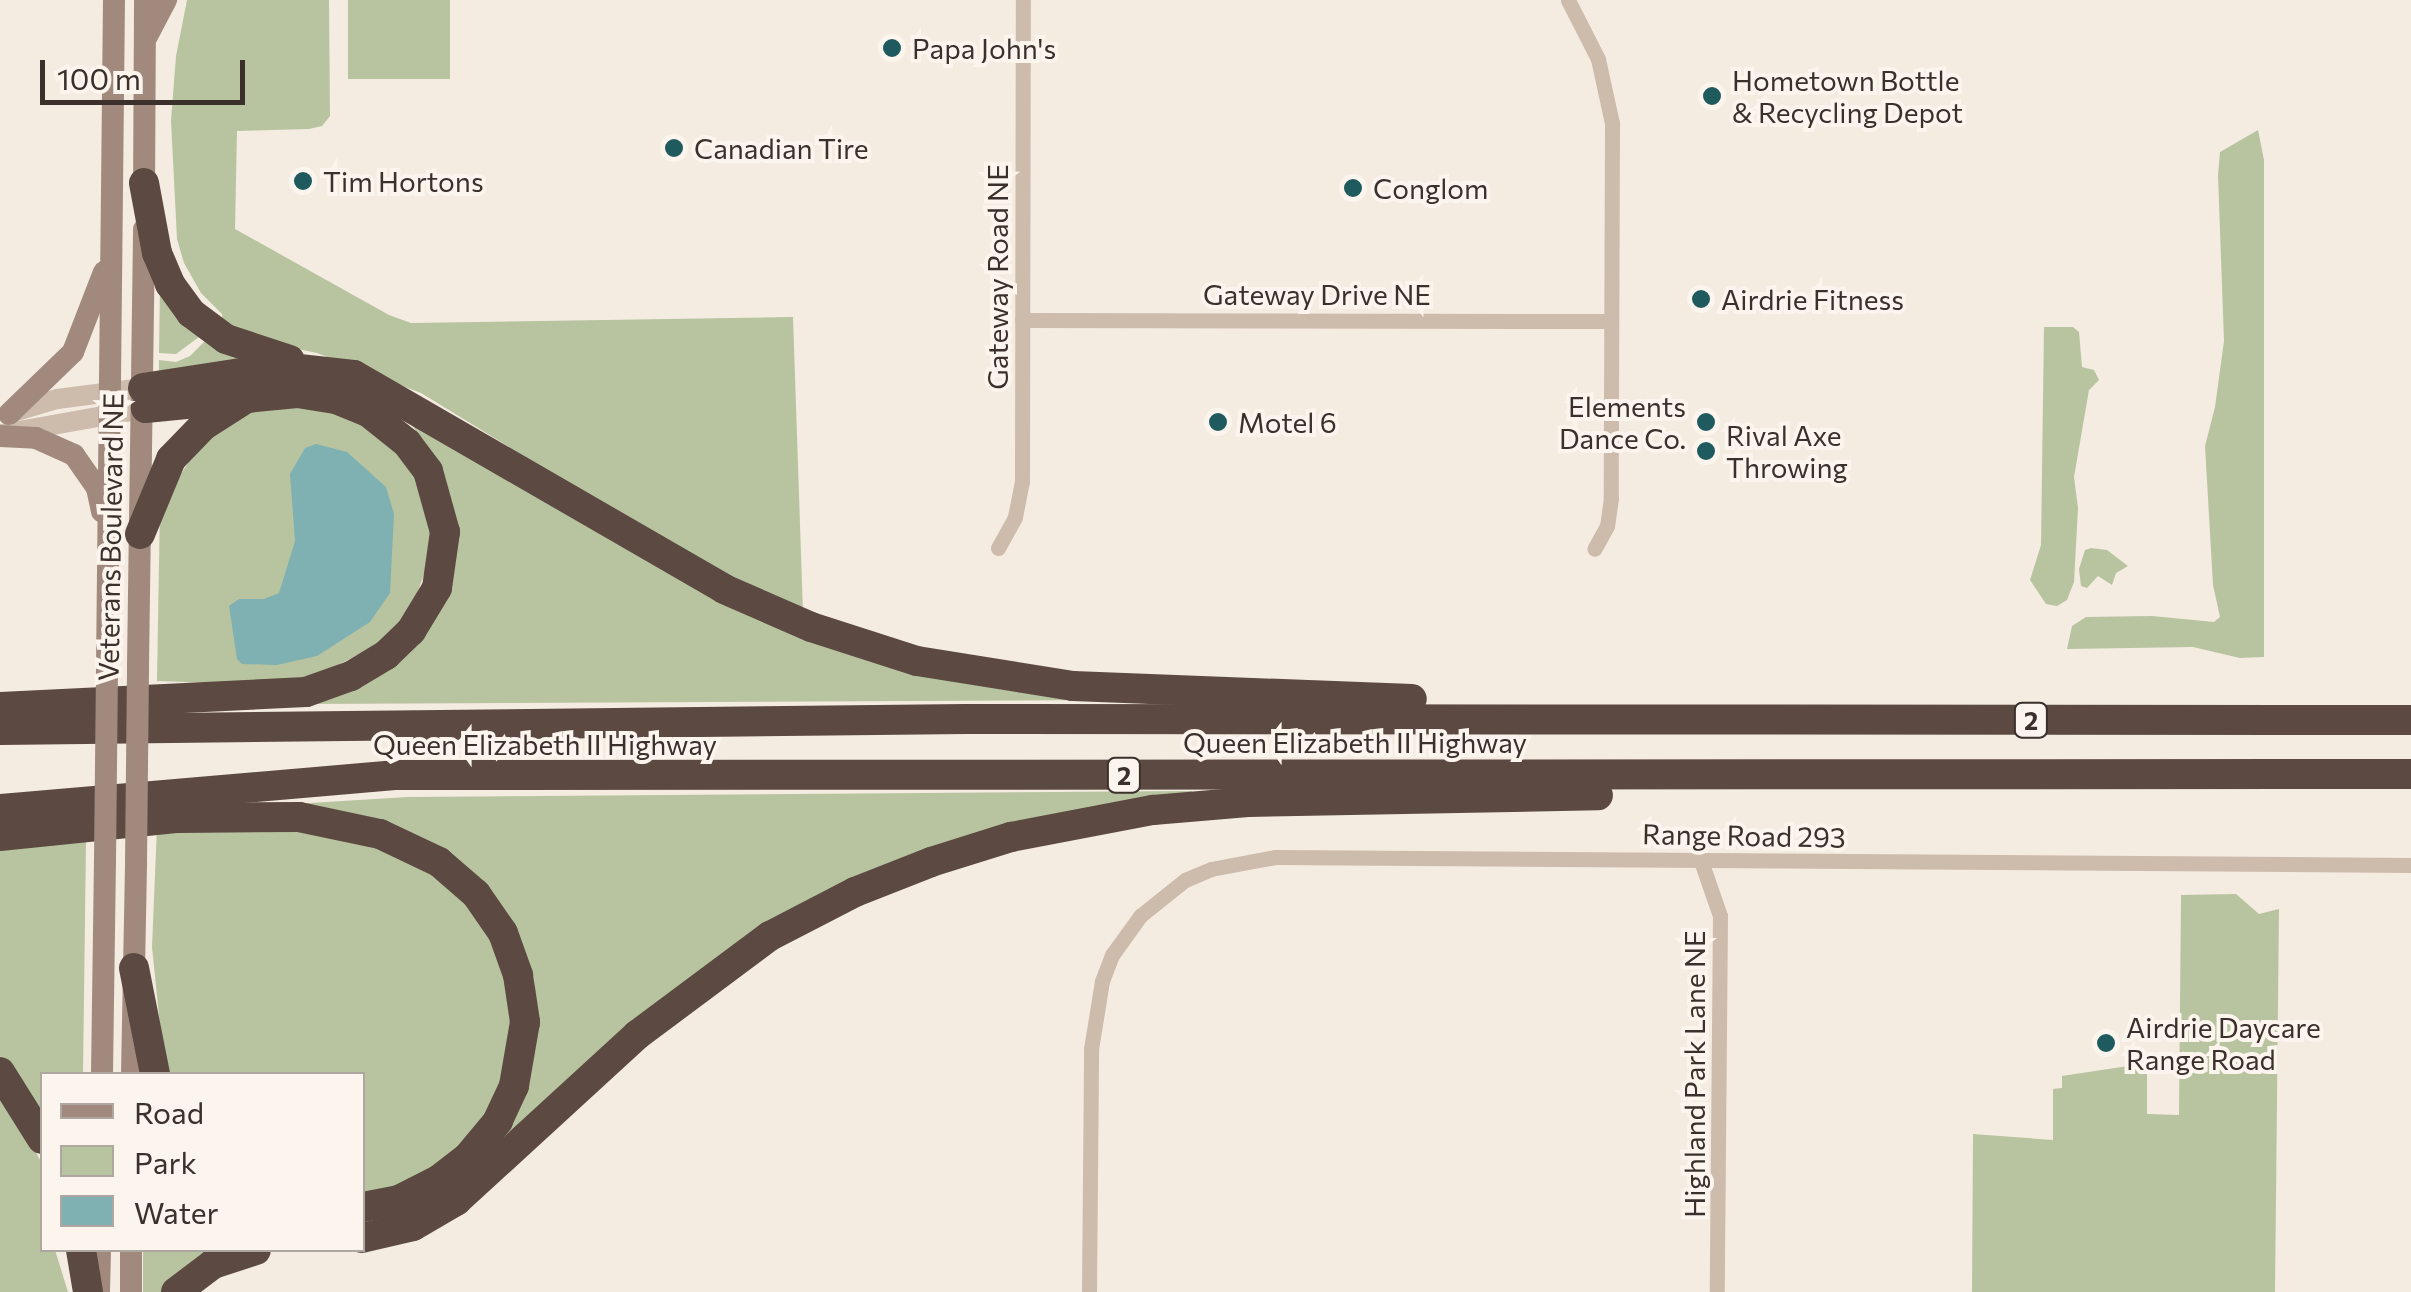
<!DOCTYPE html>
<html>
<head>
<meta charset="utf-8">
<style>
	body { margin:0 }
	#map { position:relative; width:2411px; height:1292px; overflow:hidden; background:#f4ebe1; font-family:Commissioner,sans-serif }
	div>[style] { position:absolute }
	.green>* { inset:0; background:#b8c4a0; transform-origin:0 0 }
	.water>* { inset:0; background:#7fb0b2 }
	.minor>* { height:15px; margin:-7.5px; padding:0 7.5px; transform-origin:7.5px; border-radius:7.5px; background:#cdbbac }
	.tertiary>* { height:20px; margin:-10px; padding:0 10px; transform-origin:10px; border-radius:10px; background:#cdbbac }
	.secondary>* { height:22px; margin:-11px; padding:0 11px; transform-origin:11px; border-radius:11px; background:#a18a7d }
	.motorway>* { height:30px; margin:-15px; padding:0 15px; transform-origin:15px; border-radius:15px; background:#5c4a42 }
	.secondary-bridge>* { height:22px; margin:-11px; padding:0 11px; transform-origin:11px; border-radius:11px; background:#a18a7d }
	.dots>* { width:28px; height:28px; translate:-50% -50%; box-sizing:border-box; border:5px solid #fbf5ee; border-radius:50% }
	span { translate:-50% -50%; white-space:nowrap; text-align:center; line-height:1.15; -webkit-text-stroke:8px #fbf5ee; paint-order:stroke }
	.shield-label span { padding:2px 8px; background:#fbf5ee; border:2px solid; border-radius:8px; -webkit-text-stroke-width:0 }
	.shield-label { font-size:25px; color:#3b302b; font-weight:700 }
	.poi-label { font-size:28px; color:#3b302b }
	.left { translate:0 -50%; text-align:left }
	.right { translate:-100% -50%; text-align:right }
	.street-label { font-size:28px; color:#3b302b }
	.legend { position:absolute; left:40px; top:1072px; width:325px; height:180px; box-sizing:border-box; background:#fbf5ee; border:2px solid #aea6a0; margin:0; padding:12px 18px; list-style:none; font-size:30px; color:#3b302b }
	.legend li { display:flex; align-items:center; gap:20px; height:50px }
	.legend b { width:50px; border:2px solid #aea6a0 }
	.scale { position:absolute; left:40px; top:60px; width:205px; height:45px; box-sizing:border-box; border:5px solid #3b302b; border-top:0; padding-left:12px; font-size:30px; line-height:35px; white-space:nowrap; color:#3b302b; -webkit-text-stroke:8px #fbf5ee; paint-order:stroke }
</style>
</head>
<body>
<div id="map">
	<div class="green">
		<i style="clip-path:polygon(187px 0,329px 0,330px 116px,322px 126px,309px 129px,237px 131px,235px 229px,389px 315px,411px 323px,793px 317px,803px 613px,748px 588px,628px 520px,421px 393px,317px 353px,256px 340px,223px 326px,222px 314px,201px 293px,184px 263px,177px 239px,171px 121px,176px 56px)"></i>
		<i style="left:348px;top:0;width:102px;height:79px"></i>
		<i style="clip-path:polygon(2258px 130px,2264px 160px,2264px 657px,2240px 658px,2193px 647px,2067px 649px,2072px 626px,2086px 617px,2152px 616px,2214px 622px,2220px 617px,2213px 585px,2205px 446px,2215px 407px,2224px 341px,2218px 175px,2220px 152px)"></i>
		<i style="clip-path:polygon(160px 284px,203px 334px,176px 354px,159px 353px)"></i>
		<i style="clip-path:polygon(2044px 327px,2073px 327px,2079px 332px,2082px 367px,2094px 370px,2099px 380px,2089px 390px,2074px 477px,2078px 508px,2074px 582px,2067px 600px,2057px 606px,2046px 604px,2030px 580px,2041px 545px)"></i>
		<i style="clip-path:polygon(208px 338px,251px 360px,159px 375px,159px 360px,176px 362px,190px 356px)"></i>
		<i style="clip-path:polygon(273px 406px,347px 410px,417px 471px,433px 516px,432px 553px,411px 610px,380px 643px,325px 672px,268px 685px,157px 681px,160px 506px,190px 460px,236px 415px)"></i>
		<i style="clip-path:polygon(406px 415px,830px 642px,1105px 700px,304px 704px,444px 597px,427px 449px)"></i>
		<i style="clip-path:polygon(2091px 548px,2107px 550px,2128px 566px,2116px 573px,2112px 585px,2098px 576px,2087px 588px,2081px 586px,2079px 569px,2085px 550px)"></i>
		<i style="clip-path:polygon(1192px 791px,1191px 798px,807px 904px,459px 1188px,363px 1226px,363px 1217px,460px 1178px,537px 1019px,534px 977px,513px 928px,480px 881px,277px 805px,408px 797px)"></i>
		<i style="clip-path:polygon(296px 825px,362px 836px,424px 863px,474px 904px,499px 948px,514px 996px,503px 1094px,470px 1141px,424px 1178px,363px 1197px,362px 1074px,170px 1074px,163px 1055px,152px 947px,157px 826px)"></i>
		<i style="clip-path:polygon(86px 841px,83px 1074px,42px 1074px,42px 1118px,0 1056px,0 845px)"></i>
		<i style="clip-path:polygon(2236px 894px,2259px 914px,2279px 909px,2275px 1292px,1972px 1292px,1973px 1134px,2053px 1140px,2053px 1089px,2062px 1088px,2062px 1076px,2135px 1065px,2147px 1070px,2147px 1114px,2179px 1115px,2181px 895px)"></i>
		<i style="clip-path:polygon(0 1091px,42px 1163px,42px 1250px,55px 1250px,68px 1292px,0 1292px)"></i>
		<i style="clip-path:polygon(143px 1250px,225px 1250px,164px 1292px,143px 1292px)"></i>
	</div>
	<div class="water">
		<i style="clip-path:polygon(316px 444px,347px 452px,386px 487px,394px 514px,390px 593px,370px 622px,317px 656px,277px 665px,242px 664px,237px 659px,229px 606px,239px 599px,264px 599px,279px 593px,295px 541px,290px 474px,305px 448px)"></i>
	</div>
	<div class="minor">
		<i style="left:1568px;top:0;width:66px;rotate:63deg"></i>
		<i style="left:1598px;top:59px;width:66px;rotate:77.7deg"></i>
		<i style="left:1612px;top:123px;width:375px;rotate:90.2deg"></i>
		<i style="left:1611px;top:498px;width:28px;rotate:98deg"></i>
		<i style="left:1607px;top:526px;width:26px;rotate:119deg"></i>
		<i style="left:1022px;top:320px;width:589px;rotate:0.1deg"></i>
		<i style="left:998px;top:548px;width:35px;rotate:-61deg"></i>
		<i style="left:1015px;top:517px;width:37px;rotate:-79deg"></i>
		<i style="left:1022px;top:481px;width:481px;rotate:-89.9deg"></i>
		<i style="left:1701px;top:861px;width:58px;rotate:70.9deg"></i>
		<i style="left:1720px;top:916px;width:376px;rotate:90.5deg"></i>
		<i style="left:1089px;top:1292px;width:243px;rotate:-89.5deg"></i>
		<i style="left:1091px;top:1049px;width:69px;rotate:-80.8deg"></i>
		<i style="left:1102px;top:981px;width:28px;rotate:-69deg"></i>
		<i style="left:1112px;top:955px;width:48px;rotate:-54.3deg"></i>
		<i style="left:1140px;top:916px;width:58px;rotate:-38.7deg"></i>
		<i style="left:1185px;top:880px;width:28px;rotate:-23deg"></i>
		<i style="left:1211px;top:869px;width:65px;rotate:-10.6deg"></i>
		<i style="left:1275px;top:857px;width:1136px;rotate:0.4deg"></i>
	</div>
	<div class="tertiary">
		<i style="left:10px;top:413px;width:49px;rotate:-16.6deg"></i>
		<i style="left:57px;top:399px;width:87px;rotate:-7.3deg"></i>
		<i style="left:2px;top:434px;width:142px;rotate:-10.1deg"></i>
	</div>
	<div class="secondary">
		<i style="left:147px;top:36px;width:41px;rotate:-62.2deg"></i>
		<i style="left:144px;top:197px;width:197px;rotate:-89.7deg"></i>
		<i style="left:9px;top:414px;width:89px;rotate:-44.1deg"></i>
		<i style="left:73px;top:352px;width:86px;rotate:-68.8deg"></i>
		<i style="left:0;top:436px;width:36px;rotate:3deg"></i>
		<i style="left:36px;top:438px;width:42px;rotate:24.1deg"></i>
		<i style="left:74px;top:455px;width:40px;rotate:55.1deg"></i>
		<i style="left:97px;top:488px;width:24px;rotate:78deg"></i>
		<i style="left:138px;top:665px;width:436px;rotate:-89.2deg"></i>
		<i style="left:107px;top:667px;width:667px;rotate:-89.4deg"></i>
		<i style="left:102px;top:1074px;width:213px;rotate:-89.2deg"></i>
		<i style="left:132px;top:1074px;width:212px;rotate:-88.9deg"></i>
		<i style="left:131px;top:1250px;width:42px;rotate:90deg"></i>
		<i style="left:99px;top:1292px;width:42px;rotate:-88.6deg"></i>
	</div>
	<div class="motorway">
		<i style="left:144px;top:183px;width:71px;rotate:79.5deg"></i>
		<i style="left:157px;top:253px;width:34px;rotate:67deg"></i>
		<i style="left:170px;top:284px;width:36px;rotate:54deg"></i>
		<i style="left:191px;top:313px;width:44px;rotate:36.6deg"></i>
		<i style="left:226px;top:339px;width:67px;rotate:18.2deg"></i>
		<i style="left:143px;top:388px;width:140px;rotate:-8.7deg"></i>
		<i style="left:281px;top:367px;width:73px;rotate:6.3deg"></i>
		<i style="left:354px;top:375px;width:427px;rotate:30deg"></i>
		<i style="left:724px;top:589px;width:95px;rotate:23.6deg"></i>
		<i style="left:811px;top:627px;width:111px;rotate:17.8deg"></i>
		<i style="left:917px;top:661px;width:158px;rotate:9.1deg"></i>
		<i style="left:1073px;top:686px;width:339px;rotate:2.2deg"></i>
		<i style="left:140px;top:534px;width:81px;rotate:-67.5deg"></i>
		<i style="left:171px;top:459px;width:46px;rotate:-45.9deg"></i>
		<i style="left:203px;top:426px;width:46px;rotate:-32.7deg"></i>
		<i style="left:0;top:707px;width:306px;rotate:-2.8deg"></i>
		<i style="left:306px;top:692px;width:48px;rotate:-19.6deg"></i>
		<i style="left:351px;top:676px;width:41px;rotate:-31deg"></i>
		<i style="left:386px;top:655px;width:35px;rotate:-44deg"></i>
		<i style="left:411px;top:631px;width:50px;rotate:-58.8deg"></i>
		<i style="left:437px;top:588px;width:57px;rotate:-81.9deg"></i>
		<i style="left:445px;top:532px;width:63px;rotate:-105.6deg"></i>
		<i style="left:428px;top:471px;width:35px;rotate:-127deg"></i>
		<i style="left:407px;top:443px;width:50px;rotate:-141.5deg"></i>
		<i style="left:368px;top:412px;width:35px;rotate:-158deg"></i>
		<i style="left:335px;top:399px;width:38px;rotate:-171deg"></i>
		<i style="left:297px;top:393px;width:152px;rotate:174.3deg"></i>
		<i style="left:0;top:730px;width:966px;rotate:-0.65deg"></i>
		<i style="left:966px;top:719px;width:1445px;rotate:0.04deg"></i>
		<i style="left:0;top:809px;width:399px;rotate:-4.9deg"></i>
		<i style="left:398px;top:775px;width:2013px;rotate:-0.03deg"></i>
		<i style="left:0;top:836px;width:179px;rotate:-5.8deg"></i>
		<i style="left:178px;top:818px;width:121px;rotate:-0.5deg"></i>
		<i style="left:299px;top:817px;width:83px;rotate:11.9deg"></i>
		<i style="left:380px;top:834px;width:65px;rotate:25.4deg"></i>
		<i style="left:439px;top:862px;width:49px;rotate:40.9deg"></i>
		<i style="left:476px;top:894px;width:47px;rotate:55.3deg"></i>
		<i style="left:503px;top:933px;width:45px;rotate:70.3deg"></i>
		<i style="left:518px;top:975px;width:48px;rotate:81.5deg"></i>
		<i style="left:525px;top:1022px;width:65px;rotate:99.8deg"></i>
		<i style="left:514px;top:1086px;width:38px;rotate:115deg"></i>
		<i style="left:498px;top:1121px;width:47px;rotate:129.8deg"></i>
		<i style="left:468px;top:1157px;width:36px;rotate:142deg"></i>
		<i style="left:440px;top:1179px;width:46px;rotate:152.9deg"></i>
		<i style="left:399px;top:1200px;width:38px;rotate:169deg"></i>
		<i style="left:134px;top:968px;width:108px;rotate:78.8deg"></i>
		<i style="left:0;top:1072px;width:79px;rotate:57.9deg"></i>
		<i style="left:362px;top:1238px;width:52px;rotate:-13.2deg"></i>
		<i style="left:413px;top:1226px;width:50px;rotate:-30.2deg"></i>
		<i style="left:456px;top:1201px;width:246px;rotate:-42.5deg"></i>
		<i style="left:637px;top:1035px;width:166px;rotate:-36.7deg"></i>
		<i style="left:770px;top:936px;width:96px;rotate:-27.4deg"></i>
		<i style="left:855px;top:892px;width:82px;rotate:-21.5deg"></i>
		<i style="left:931px;top:862px;width:84px;rotate:-17.4deg"></i>
		<i style="left:1011px;top:837px;width:145px;rotate:-10.8deg"></i>
		<i style="left:1153px;top:810px;width:95px;rotate:-4.8deg"></i>
		<i style="left:1248px;top:802px;width:350px;rotate:-1.1deg"></i>
		<i style="left:81px;top:1250px;width:43px;rotate:80.5deg"></i>
		<i style="left:176px;top:1292px;width:46px;rotate:-37.1deg"></i>
		<i style="left:213px;top:1264px;width:45px;rotate:-18deg"></i>
	</div>
	<div class="secondary-bridge">
		<i style="left:105px;top:861px;width:194px;rotate:-89.4deg"></i>
		<i style="left:136px;top:862px;width:197px;rotate:-89.4deg"></i>
	</div>
	<div class="dots">
		<i style="left:892px;top:48px;background:#1f5a5e"></i>
		<i style="left:1712px;top:96px;background:#1f5a5e"></i>
		<i style="left:674px;top:148px;background:#1f5a5e"></i>
		<i style="left:303px;top:181px;background:#1f5a5e"></i>
		<i style="left:1353px;top:188px;background:#1f5a5e"></i>
		<i style="left:1701px;top:299px;background:#1f5a5e"></i>
		<i style="left:1218px;top:422px;background:#1f5a5e"></i>
		<i style="left:1706px;top:422px;background:#1f5a5e"></i>
		<i style="left:1706px;top:451px;background:#1f5a5e"></i>
		<i style="left:2106px;top:1043px;background:#1f5a5e"></i>
	</div>
	<div class="shield-label">
		<span style="left:2031px;top:720px">2</span>
		<span style="left:1124px;top:775px">2</span>
	</div>
	<div class="poi-label">
		<span class="left" style="left:912px;top:48px">Papa John's</span>
		<span class="left" style="left:1732px;top:96px">Hometown Bottle<br>&amp; Recycling Depot</span>
		<span class="left" style="left:694px;top:148px">Canadian Tire</span>
		<span class="left" style="left:323px;top:181px">Tim Hortons</span>
		<span class="left" style="left:1373px;top:188px">Conglom</span>
		<span class="left" style="left:1721px;top:299px">Airdrie Fitness</span>
		<span class="right" style="left:1686px;top:422px">Elements<br>Dance Co.</span>
		<span class="left" style="left:1238px;top:422px">Motel 6</span>
		<span class="left" style="left:1726px;top:451px">Rival Axe<br>Throwing</span>
		<span class="left" style="left:2126px;top:1043px">Airdrie Daycare<br>Range Road</span>
	</div>
	<div class="street-label">
		<span style="left:997px;top:277px;rotate:-90deg">Gateway Road NE</span>
		<span style="left:1317px;top:294px">Gateway Drive NE</span>
		<span style="left:110px;top:537px;rotate:-89deg">Veterans Boulevard NE</span>
		<span style="left:1355px;top:742px">Queen Elizabeth II Highway</span>
		<span style="left:545px;top:744px">Queen Elizabeth II Highway</span>
		<span style="left:1744px;top:835px;rotate:1deg">Range Road 293</span>
		<span style="left:1694px;top:1074px;rotate:-90deg">Highland Park Lane NE</span>
	</div>
	<ul class="legend">
	<li><b style="height:12px;background:#a18a7d"></b>Road</li>
	<li><b style="height:28px;background:#b8c4a0"></b>Park</li>
	<li><b style="height:28px;background:#7fb0b2"></b>Water</li>
	</ul>
	<div class="scale">100 m</div>
</div>
</body>
</html>
